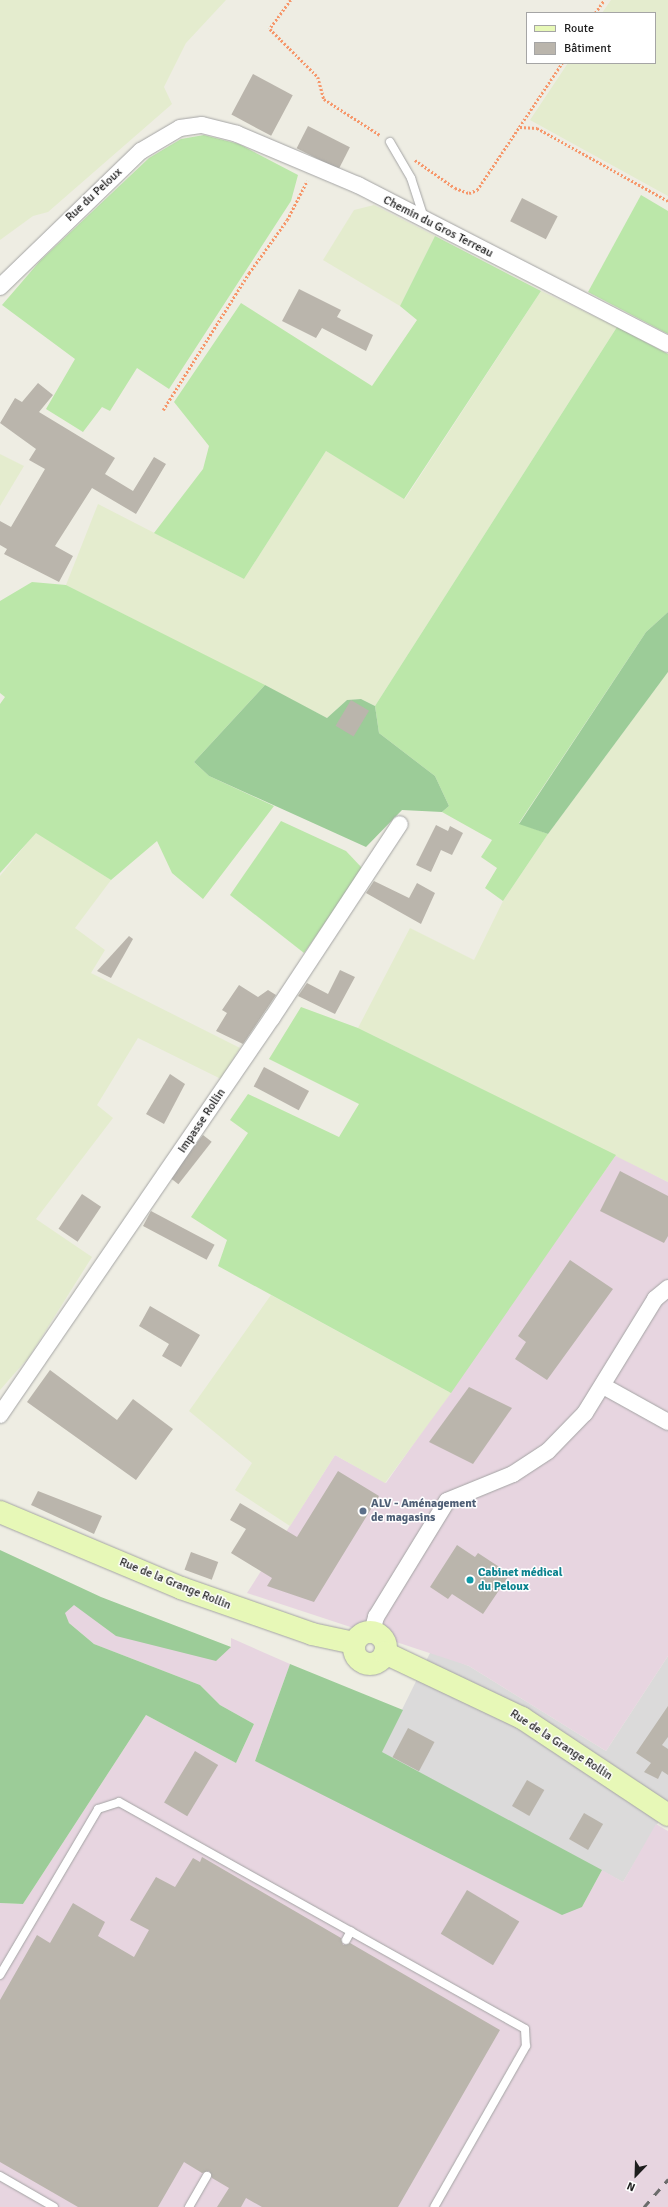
<!DOCTYPE html>
<html>
<head>
<meta charset="utf-8">
<style>
	body { margin:0 }
	#map { position:relative; width:668px; height:2207px; overflow:hidden; background:#eeede3; font-family:Signika,sans-serif }
	div>[style] { position:absolute }
	.residential>* { inset:0; background:#dbdada }
	.industrial>* { inset:0; background:#e7d5e0 }
	.farmland>* { inset:0; background:#e4ecce }
	.grass>* { inset:0; background:#bbe7a9 }
	.forest>* { inset:0; background:#9ccc98 }
	.building>* { inset:0; background:#bab5ac; transform-origin:0 0 }
	.path>* { height:2.5px; margin-top:-1.25px; transform-origin:0; background:repeating-linear-gradient(90deg,#f6976b 0 2px,transparent 0 4px) }
	.roads { filter:drop-shadow(0 0 1px #a4a4a4) drop-shadow(0 0 1px #a4a4a4) }
	.lane>* { height:8px; margin:-4px; padding:0 4px; transform-origin:4px; border-radius:4px; background:#fff }
	.street>* { height:16px; margin:-8px; padding:0 8px; transform-origin:8px; border-radius:8px; background:#fff }
	.secondary>* { height:22px; margin:-11px; padding:0 11px; transform-origin:11px; border-radius:11px; background:#e7f8b7 }
	.secondary>.ring { margin:-11px; padding:0; box-sizing:content-box; background:none; border:22px solid #e7f8b7; border-radius:50% }
	.rail>* { height:3px; margin-top:-1.5px; transform-origin:0; background:repeating-linear-gradient(90deg,#6b6b6b 0 8px,transparent 0 16px) }
	.dots>* { width:11px; height:11px; translate:-50% -50%; box-sizing:border-box; border:2px solid #fff; border-radius:50% }
	span { translate:-50% -50%; white-space:nowrap; text-align:center; line-height:1.15; -webkit-text-stroke:3px #fff; paint-order:stroke }
	.street-label { font-size:12px; color:#1d1d1d }
	.service-label { font-size:12px; color:#4e5e75; font-weight:700 }
	.left { translate:0 -50%; text-align:left }
	.culture-label { font-size:12px; color:#0d838f; font-weight:700 }
	.legend { position:absolute; left:526px; top:12px; width:130px; height:52px; box-sizing:border-box; background:#fff; border:1px solid #a5a5a5; margin:0; padding:5px 7px; list-style:none; font-size:12px; color:#1d1d1d }
	.legend li { display:flex; align-items:center; gap:8px; height:20px }
	.legend b { width:20px; border:1px solid #a5a5a5 }
	.north { position:absolute; left:616px; top:2155px; width:40px; height:40px; -webkit-text-stroke:3px #fff; paint-order:stroke; rotate:203deg; font-size:11px; font-weight:700; line-height:16px; text-align:center; color:#1d1d1d }
	.north::after { content:''; display:block; margin:auto; width:14px; height:18px; background:#1d1d1d; clip-path:polygon(50% 0,100% 100%,50% 72%,0 100%) }
</style>
</head>
<body>
<div id="map">
	<div class="residential">
		<i style="clip-path:polygon(431px 1651px,469px 1666px,606px 1751px,668px 1656px,668px 1806px,623px 1882px,381px 1752px)"></i>
	</div>
	<div class="industrial">
		<i style="clip-path:polygon(616px 1155px,668px 1182px,668px 1656px,606px 1751px,469px 1666px,247px 1593px,335px 1455px,386px 1483px)"></i>
		<i style="clip-path:polygon(74px 1604px,116px 1636px,231px 1647px,231px 1638px,290px 1664px,255px 1761px,582px 1907px,602px 1870px,623px 1882px,656px 1824px,668px 1831px,668px 2207px,0 2207px,0 1903px,23px 1904px,146px 1715px,236px 1763px,254px 1724px,220px 1705px,200px 1685px,94px 1644px,69px 1623px,64px 1613px)"></i>
	</div>
	<div class="farmland">
		<i style="clip-path:polygon(0 0,226px 0,186px 43px,164px 87px,172px 104px,48px 212px,33px 216px,0 240px)"></i>
		<i style="clip-path:polygon(611px 0,668px 0,668px 196px,530px 120px,568px 63px,655px 63px,655px 13px,602px 13px)"></i>
		<i style="clip-path:polygon(374px 205px,435px 236px,400px 306px,323px 260px,354px 210px)"></i>
		<i style="clip-path:polygon(541px 291px,617px 327px,375px 706px,361px 699px,347px 700px,327px 718px,66px 585px,98px 504px,244px 579px,326px 451px,405px 499px)"></i>
		<i style="clip-path:polygon(0 454px,24px 466px,0 506px)"></i>
		<i style="clip-path:polygon(668px 672px,668px 1182px,358px 1028px,410px 928px,474px 960px,503px 901px,548px 834px)"></i>
		<i style="clip-path:polygon(36px 832px,111px 880px,75px 928px,105px 950px,91px 973px,240px 1048px,221px 1079px,138px 1038px,97px 1105px,113px 1118px,36px 1219px,92px 1257px,29px 1357px,0 1390px,0 876px)"></i>
		<i style="clip-path:polygon(271px 1295px,451px 1393px,385px 1483px,335px 1455px,290px 1526px,235px 1490px,252px 1463px,189px 1411px)"></i>
	</div>
	<div class="grass">
		<i style="clip-path:polygon(204px 135px,239px 144px,298px 175px,291px 201px,169px 389px,137px 368px,110px 411px,102px 407px,83px 432px,46px 409px,75px 359px,2px 305px,40px 261px,149px 158px,181px 139px)"></i>
		<i style="clip-path:polygon(641px 195px,668px 211px,668px 334px,588px 292px)"></i>
		<i style="clip-path:polygon(435px 236px,541px 291px,404px 499px,326px 451px,244px 579px,154px 533px,203px 469px,209px 446px,174px 402px,241px 303px,372px 386px,417px 320px,400px 306px)"></i>
		<i style="clip-path:polygon(617px 327px,668px 354px,668px 612px,646px 632px,519px 823px,548px 834px,503px 901px,485px 888px,497px 868px,481px 857px,492px 840px,442px 812px,449px 806px,435px 776px,379px 733px,375px 706px)"></i>
		<i style="clip-path:polygon(32px 582px,66px 585px,265px 685px,194px 762px,209px 776px,274px 806px,203px 899px,172px 873px,157px 841px,111px 880px,36px 833px,0 873px,0 704px,5px 697px,0 693px,0 601px)"></i>
		<i style="clip-path:polygon(281px 821px,346px 851px,363px 869px,304px 953px,230px 895px)"></i>
		<i style="clip-path:polygon(301px 1007px,358px 1028px,616px 1155px,451px 1393px,218px 1266px,227px 1240px,191px 1217px,248px 1133px,230px 1120px,248px 1094px,339px 1137px,359px 1104px,269px 1059px)"></i>
	</div>
	<div class="forest">
		<i style="clip-path:polygon(668px 612px,668px 672px,548px 834px,519px 824px,646px 632px)"></i>
		<i style="clip-path:polygon(265px 685px,327px 718px,347px 700px,361px 699px,375px 706px,379px 733px,435px 776px,449px 806px,442px 812px,402px 810px,366px 847px,209px 776px,194px 762px)"></i>
		<i style="clip-path:polygon(0 1550px,101px 1597px,231px 1647px,216px 1661px,116px 1636px,74px 1605px,65px 1613px,69px 1623px,94px 1644px,200px 1685px,220px 1705px,254px 1724px,236px 1763px,146px 1715px,23px 1904px,0 1903px)"></i>
		<i style="clip-path:polygon(290px 1664px,403px 1710px,382px 1752px,602px 1870px,582px 1907px,562px 1915px,255px 1761px)"></i>
	</div>
	<div class="building">
		<i style="left:253px;top:74px;width:45px;height:46px;rotate:28deg"></i>
		<i style="left:308px;top:126px;width:47px;height:25px;rotate:27deg"></i>
		<i style="left:522px;top:198px;width:40px;height:26px;rotate:27deg"></i>
		<i style="clip-path:polygon(299px 289px,341px 310px,337px 317px,373px 335px,366px 351px,322px 328px,316px 338px,282px 321px)"></i>
		<i style="clip-path:polygon(38px 383px,53px 395px,39px 412px,115px 458px,105px 474px,133px 491px,154px 457px,166px 464px,136px 514px,92px 488px,55px 546px,73px 556px,59px 582px,4px 554px,7px 549px,0 545px,0 521px,11px 527px,45px 469px,29px 460px,36px 449px,0 423px,15px 398px,22px 402px)"></i>
		<i style="left:351px;top:700px;width:21px;height:30px;rotate:31deg"></i>
		<i style="clip-path:polygon(436px 825px,448px 831px,450px 826px,463px 833px,452px 855px,441px 850px,431px 872px,416px 865px)"></i>
		<i style="clip-path:polygon(374px 881px,409px 898px,417px 883px,435px 893px,421px 924px,366px 893px)"></i>
		<i style="clip-path:polygon(129px 936px,133px 939px,111px 978px,97px 971px)"></i>
		<i style="clip-path:polygon(340px 970px,355px 977px,335px 1014px,298px 996px,307px 983px,328px 994px)"></i>
		<i style="clip-path:polygon(239px 985px,258px 997px,268px 990px,276px 995px,243px 1044px,216px 1031px,227px 1013px,222px 1010px)"></i>
		<i style="left:264px;top:1067px;width:51px;height:22px;rotate:28deg"></i>
		<i style="clip-path:polygon(170px 1074px,185px 1084px,164px 1124px,146px 1114px)"></i>
		<i style="left:203px;top:1135px;width:11px;height:54px;rotate:38deg"></i>
		<i style="clip-path:polygon(620px 1171px,668px 1196px,668px 1236px,664px 1243px,600px 1211px)"></i>
		<i style="left:82px;top:1194px;width:23px;height:42px;rotate:34deg"></i>
		<i style="left:151px;top:1211px;width:72px;height:17px;rotate:28deg"></i>
		<i style="clip-path:polygon(570px 1260px,613px 1289px,547px 1380px,515px 1359px,526px 1342px,518px 1336px)"></i>
		<i style="clip-path:polygon(150px 1306px,200px 1335px,181px 1367px,162px 1356px,169px 1344px,139px 1326px)"></i>
		<i style="clip-path:polygon(50px 1370px,117px 1420px,133px 1399px,173px 1429px,136px 1480px,27px 1402px)"></i>
		<i style="clip-path:polygon(469px 1387px,512px 1408px,473px 1464px,429px 1442px)"></i>
		<i style="clip-path:polygon(338px 1471px,379px 1496px,314px 1602px,267px 1586px,272px 1578px,231px 1553px,246px 1529px,230px 1520px,240px 1503px,297px 1537px)"></i>
		<i style="clip-path:polygon(38px 1491px,102px 1516px,94px 1534px,31px 1505px)"></i>
		<i style="clip-path:polygon(457px 1545px,475px 1557px,478px 1553px,510px 1574px,483px 1614px,452px 1594px,448px 1599px,430px 1587px)"></i>
		<i style="left:191px;top:1552px;width:29px;height:19px;rotate:20deg"></i>
		<i style="clip-path:polygon(668px 1706px,668px 1737px,662px 1745px,668px 1749px,668px 1775px,662px 1771px,658px 1779px,644px 1772px,651px 1763px,636px 1753px)"></i>
		<i style="left:408px;top:1728px;width:30px;height:33px;rotate:28deg"></i>
		<i style="left:195px;top:1751px;width:27px;height:60px;rotate:31deg"></i>
		<i style="left:527px;top:1780px;width:20px;height:30px;rotate:30deg"></i>
		<i style="left:584px;top:1813px;width:22px;height:30px;rotate:30deg"></i>
		<i style="clip-path:polygon(202px 1857px,341px 1938px,343px 1945px,350px 1943px,500px 2030px,398px 2207px,262px 2207px,246px 2198px,241px 2207px,217px 2207px,229px 2188px,212px 2178px,209px 2171px,202px 2173px,184px 2162px,158px 2207px,78px 2207px,0 2162px,0 2000px,37px 1935px,50px 1943px,73px 1903px,105px 1922px,98px 1936px,134px 1957px,149px 1930px,130px 1920px,156px 1877px,175px 1887px,193px 1858px,200px 1862px)"></i>
		<i style="left:467px;top:1890px;width:61px;height:51px;rotate:31deg"></i>
	</div>
	<div class="path">
		<i style="left:291px;top:0;width:36px;rotate:126deg"></i>
		<i style="left:270px;top:29px;width:68px;rotate:45deg"></i>
		<i style="left:318px;top:77px;width:23px;rotate:75deg"></i>
		<i style="left:324px;top:99px;width:67px;rotate:32.7deg"></i>
		<i style="left:595px;top:13px;width:16px;rotate:-55deg"></i>
		<i style="left:520px;top:127px;width:17px;rotate:3deg"></i>
		<i style="left:537px;top:128px;width:150px;rotate:29.1deg"></i>
		<i style="left:415px;top:160px;width:49px;rotate:35deg"></i>
		<i style="left:455px;top:188px;width:15px;rotate:20deg"></i>
		<i style="left:469px;top:193px;width:9px;rotate:-21deg"></i>
		<i style="left:477px;top:190px;width:153px;rotate:-56.2deg"></i>
		<i style="left:163px;top:410px;width:162px;rotate:-57.9deg"></i>
		<i style="left:249px;top:273px;width:65px;rotate:-54.4deg"></i>
		<i style="left:287px;top:220px;width:44px;rotate:-62.9deg"></i>
	</div>
	<div class="roads">
		<div class="lane">
			<i style="left:390px;top:142px;width:42px;rotate:59.7deg"></i>
			<i style="left:411px;top:178px;width:42px;rotate:72deg"></i>
			<i style="left:346px;top:1940px;width:10px;rotate:-61deg"></i>
			<i style="left:0;top:1975px;width:193px;rotate:-59.4deg"></i>
			<i style="left:98px;top:1809px;width:22px;rotate:-18deg"></i>
			<i style="left:119px;top:1802px;width:465px;rotate:29.2deg"></i>
			<i style="left:525px;top:2029px;width:17px;rotate:87deg"></i>
			<i style="left:526px;top:2046px;width:185px;rotate:119.7deg"></i>
			<i style="left:0;top:2176px;width:62px;rotate:29.9deg"></i>
			<i style="left:189px;top:2207px;width:36px;rotate:-60deg"></i>
		</div>
		<div class="street">
			<i style="left:0;top:287px;width:196px;rotate:-44deg"></i>
			<i style="left:141px;top:151px;width:45px;rotate:-30.5deg"></i>
			<i style="left:180px;top:128px;width:22px;rotate:-8deg"></i>
			<i style="left:202px;top:125px;width:36px;rotate:14deg"></i>
			<i style="left:237px;top:134px;width:131px;rotate:22.9deg"></i>
			<i style="left:358px;top:185px;width:348px;rotate:27.2deg"></i>
			<i style="left:603px;top:1386px;width:74px;rotate:29deg"></i>
			<i style="left:0;top:1415px;width:481px;rotate:-55.6deg"></i>
			<i style="left:272px;top:1018px;width:232px;rotate:-56.6deg"></i>
			<i style="left:372px;top:1632px;width:16px;rotate:-75deg"></i>
			<i style="left:376px;top:1617px;width:136px;rotate:-58.5deg"></i>
			<i style="left:447px;top:1501px;width:71px;rotate:-22.2deg"></i>
			<i style="left:513px;top:1474px;width:42px;rotate:-33.3deg"></i>
			<i style="left:548px;top:1451px;width:53px;rotate:-45.8deg"></i>
			<i style="left:585px;top:1413px;width:134px;rotate:-58.4deg"></i>
			<i style="left:655px;top:1299px;width:17px;rotate:-40deg"></i>
		</div>
		<div class="secondary">
			<i style="left:0;top:1512px;width:196px;rotate:22.8deg"></i>
			<i style="left:181px;top:1588px;width:139px;rotate:19.3deg"></i>
			<i style="left:312px;top:1634px;width:43px;rotate:12.1deg"></i>
			<i class="ring" style="left:354px;top:1632px;width:10px;height:10px"></i>
			<i style="left:385px;top:1653px;width:152px;rotate:25.4deg"></i>
			<i style="left:522px;top:1718px;width:175px;rotate:33.6deg"></i>
		</div>
	</div>
	<div class="rail">
		<i style="left:644px;top:2207px;width:37px;rotate:-49deg"></i>
	</div>
	<div class="dots">
		<i style="left:363px;top:1511px;background:#5c6f8a"></i>
		<i style="left:470px;top:1580px;background:#0f9aa8"></i>
	</div>
	<div class="street-label">
		<span style="left:94px;top:195px;rotate:-43deg">Rue du Peloux</span>
		<span style="left:438px;top:227px;rotate:27deg">Chemin du Gros Terreau</span>
		<span style="left:202px;top:1121px;rotate:-56deg">Impasse Rollin</span>
		<span style="left:175px;top:1584px;rotate:22deg">Rue de la Grange Rollin</span>
		<span style="left:561px;top:1745px;rotate:33deg">Rue de la Grange Rollin</span>
	</div>
	<div class="service-label">
		<span class="left" style="left:371px;top:1511px">ALV - Aménagement<br>de magasins</span>
	</div>
	<div class="culture-label">
		<span class="left" style="left:478px;top:1580px">Cabinet médical<br>du Peloux</span>
	</div>
	<ul class="legend">
	<li><b style="height:5px;background:#e7f8b7"></b>Route</li>
	<li><b style="height:11px;background:#bab5ac"></b>Bâtiment</li>
	</ul>
	<div class="north">N</div>
</div>
</body>
</html>
